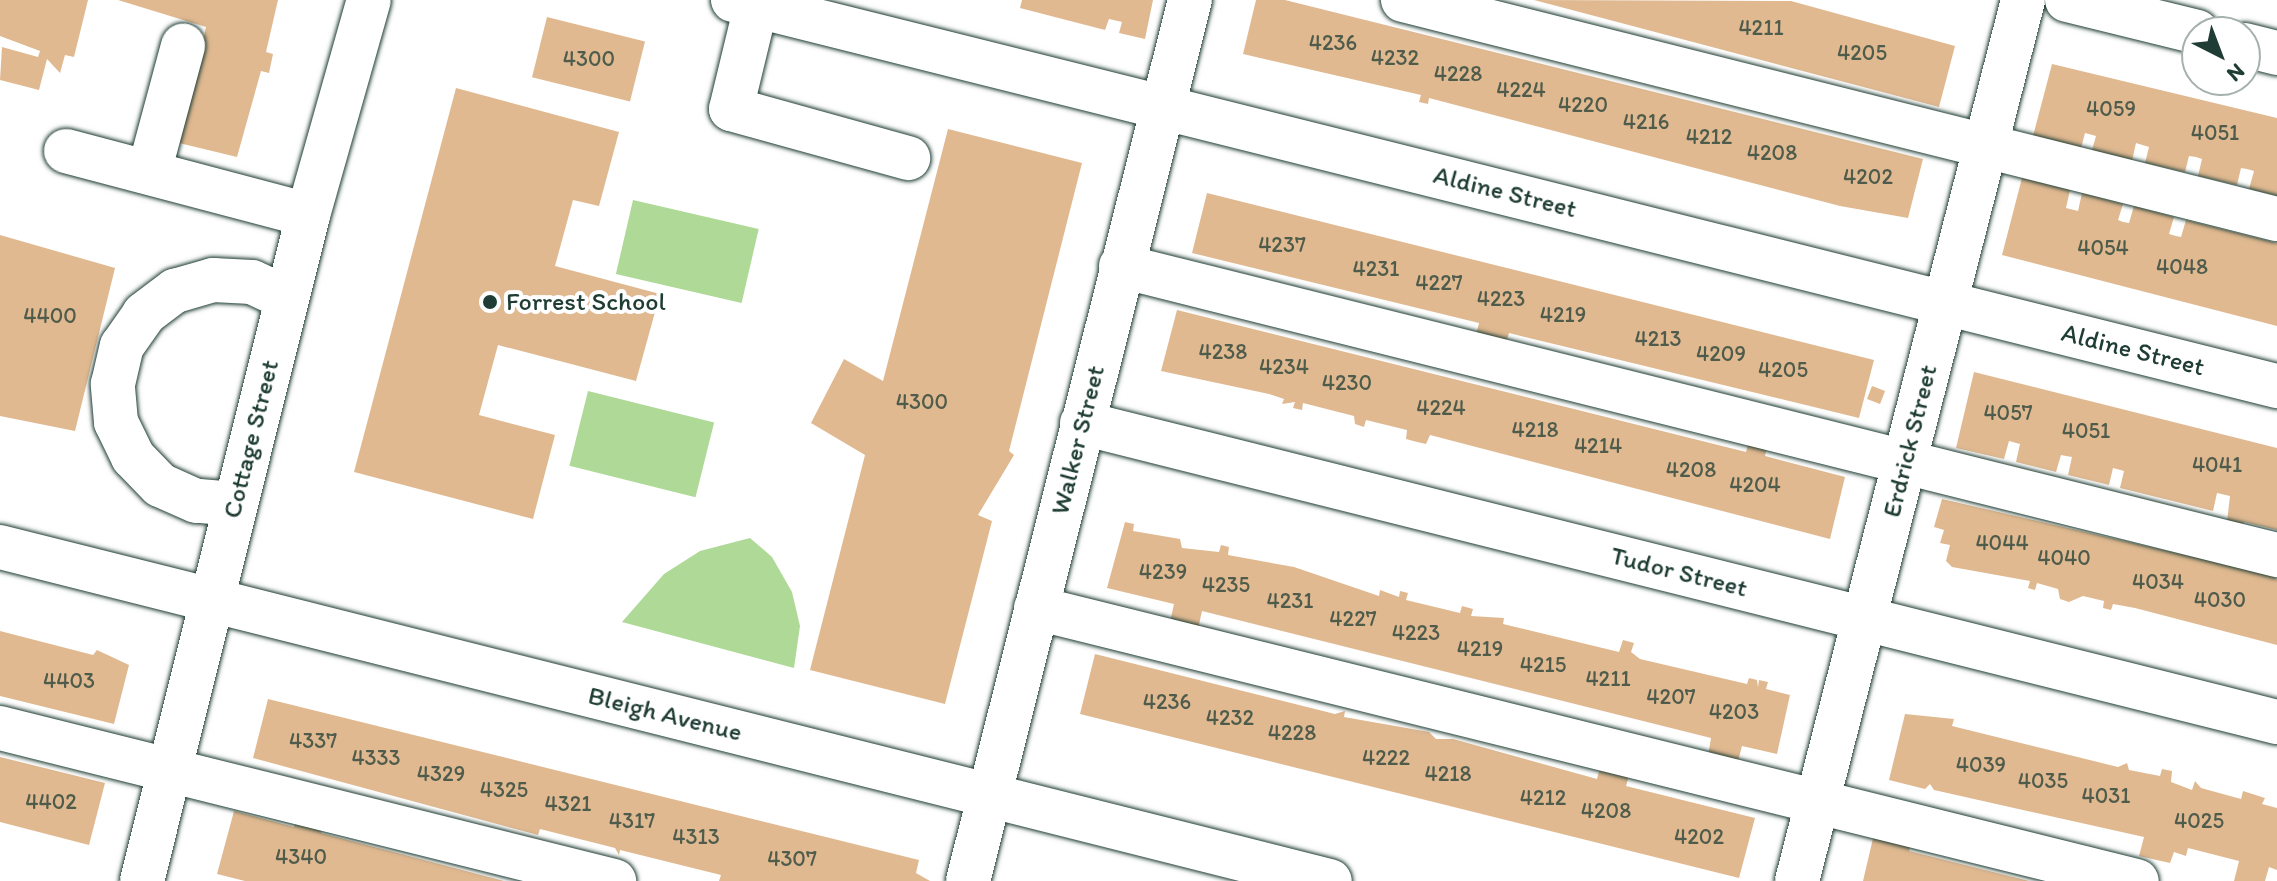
<!DOCTYPE html>
<html>
<head>
<meta charset="utf-8">
<style>
	body { margin:0 }
	#map { position:relative; width:2277px; height:881px; overflow:hidden; background:#fff; font-family:Itim,sans-serif }
	div>[style] { position:absolute }
	.green>* { inset:0; background:#aed997; transform-origin:0 0 }
	.building>* { inset:0; background:#e0b991; transform-origin:0 0 }
	.roads { filter:drop-shadow(0 0 2px #1f3d34) drop-shadow(0 0 2px #1f3d34) }
	.minor>* { height:44px; margin:-22px; padding:0 22px; transform-origin:22px; border-radius:22px; background:#fff }
	.dots>* { width:22px; height:22px; translate:-50% -50%; box-sizing:border-box; border:4px solid #fff; border-radius:50% }
	span { translate:-50% -50%; white-space:nowrap; text-align:center; line-height:1.15; -webkit-text-stroke:8px #fff; paint-order:stroke }
	.number-label { font-size:22px; color:#4f5c4b }
	.number-label span { -webkit-text-stroke-width:0 }
	.street-label { font-size:26px; color:#1f3d34 }
	.poi-label { font-size:26px; color:#1f3d34 }
	.left { translate:0 -50%; text-align:left }
	.north { position:absolute; left:2181px; top:16px; width:80px; height:80px; box-sizing:border-box; background:#fff; border:2px solid #a5b1ae; border-radius:50%; rotate:138deg; font-size:22px; font-weight:700; line-height:32px; text-align:center; color:#1f3d34 }
	.north::after { content:''; display:block; margin:auto; width:28px; height:36px; background:#1f3d34; clip-path:polygon(50% 0,100% 100%,50% 72%,0 100%) }
</style>
</head>
<body>
<div id="map">
	<div class="green">
		<i style="left:633px;top:200px;width:129px;height:76px;rotate:13deg"></i>
		<i style="left:588px;top:391px;width:130px;height:77px;rotate:14deg"></i>
		<i style="clip-path:polygon(750px 538px,772px 557px,792px 592px,800px 626px,794px 668px,622px 622px,664px 574px,700px 551px)"></i>
	</div>
	<div class="building">
		<i style="clip-path:polygon(0 0,88px 0,74px 57px,65px 55px,60px 73px,47px 59px,39px 90px,0 80px,2px 47px,38px 57px,40px 51px,0 36px)"></i>
		<i style="clip-path:polygon(118px 0,278px 0,266px 52px,273px 54px,269px 73px,261px 71px,237px 157px,179px 143px,206px 27px)"></i>
		<i style="clip-path:polygon(1022px 0,1153px 0,1145px 39px,1119px 33px,1122px 22px,1109px 19px,1105px 30px,1020px 8px)"></i>
		<i style="clip-path:polygon(1256px 0,1285px 0,1923px 159px,1908px 218px,1840px 206px,1429px 98px,1428px 104px,1419px 102px,1421px 95px,1243px 54px)"></i>
		<i style="clip-path:polygon(1534px 0,1791px 1px,1955px 46px,1939px 107px)"></i>
		<i style="left:547px;top:17px;width:101px;height:62px;rotate:14deg"></i>
		<i style="clip-path:polygon(2052px 64px,2277px 118px,2277px 196px,2249px 189px,2254px 171px,2247px 169px,2241px 168px,2237px 185px,2198px 176px,2202px 159px,2196px 157px,2189px 156px,2185px 172px,2145px 163px,2149px 147px,2136px 143px,2132px 161px,2092px 150px,2096px 136px,2085px 133px,2081px 148px,2033px 136px)"></i>
		<i style="clip-path:polygon(456px 88px,619px 132px,599px 206px,573px 200px,555px 266px,660px 294px,636px 381px,498px 345px,479px 415px,555px 435px,533px 519px,354px 472px)"></i>
		<i style="clip-path:polygon(948px 129px,1082px 163px,1009px 451px,1014px 455px,978px 515px,992px 521px,945px 704px,810px 670px,865px 455px,811px 423px,844px 359px,883px 381px)"></i>
		<i style="clip-path:polygon(2022px 178px,2070px 190px,2066px 208px,2078px 211px,2082px 193px,2123px 204px,2118px 220px,2123px 222px,2129px 223px,2134px 206px,2174px 217px,2169px 234px,2176px 236px,2181px 237px,2186px 220px,2277px 243px,2277px 326px,2002px 255px)"></i>
		<i style="clip-path:polygon(1207px 193px,1874px 360px,1859px 418px,1509px 333px,1505px 346px,1475px 339px,1479px 323px,1192px 253px)"></i>
		<i style="clip-path:polygon(0 235px,115px 268px,75px 431px,0 416px)"></i>
		<i style="clip-path:polygon(1177px 310px,1746px 452px,1749px 441px,1767px 446px,1765px 456px,1845px 477px,1830px 539px,1430px 435px,1426px 444px,1417px 442px,1406px 439px,1407px 430px,1366px 420px,1364px 427px,1355px 424px,1354px 416px,1303px 403px,1302px 410px,1293px 408px,1295px 402px,1282px 404px,1284px 399px,1269px 394px,1161px 371px)"></i>
		<i style="clip-path:polygon(1974px 372px,2277px 448px,2277px 530px,2244px 522px,2239px 534px,2226px 530px,2230px 496px,2217px 493px,2213px 511px,2120px 488px,2124px 471px,2113px 468px,2109px 485px,2068px 475px,2072px 457px,2066px 456px,2061px 455px,2056px 472px,2016px 462px,2020px 444px,2009px 441px,2004px 459px,1956px 448px)"></i>
		<i style="left:1872px;top:386px;width:14px;height:14px;rotate:21deg"></i>
		<i style="clip-path:polygon(1942px 499px,2272px 575px,2277px 580px,2277px 645px,2135px 608px,2113px 604px,2111px 610px,2103px 608px,2104px 601px,2083px 596px,2069px 602px,2060px 599px,2058px 589px,2037px 583px,2035px 590px,2028px 588px,2030px 581px,1952px 567px,1946px 561px,1950px 545px,1940px 543px,1944px 530px,1934px 527px)"></i>
		<i style="clip-path:polygon(1125px 522px,1134px 524px,1133px 531px,1180px 539px,1182px 548px,1219px 552px,1221px 545px,1229px 547px,1228px 555px,1294px 567px,1379px 596px,1380px 590px,1399px 597px,1400px 591px,1408px 593px,1406px 600px,1460px 613px,1462px 606px,1473px 609px,1471px 616px,1504px 618px,1503px 624px,1619px 652px,1623px 640px,1634px 643px,1631px 652px,1640px 659px,1747px 684px,1749px 678px,1757px 680px,1758px 687px,1759px 680px,1768px 682px,1766px 689px,1790px 695px,1777px 754px,1742px 746px,1737px 765px,1708px 756px,1711px 738px,1202px 611px,1198px 629px,1170px 622px,1174px 604px,1107px 588px)"></i>
		<i style="clip-path:polygon(0 631px,93px 655px,97px 650px,129px 665px,114px 724px,0 696px)"></i>
		<i style="clip-path:polygon(1095px 654px,1335px 714px,1345px 711px,1344px 717px,1429px 732px,1436px 739px,1453px 739px,1597px 779px,1602px 760px,1631px 768px,1626px 786px,1755px 818px,1739px 878px,1080px 714px)"></i>
		<i style="clip-path:polygon(268px 699px,919px 860px,916px 873px,930px 881px,719px 881px,721px 875px,620px 850px,619px 855px,615px 848px,540px 829px,538px 835px,253px 758px)"></i>
		<i style="clip-path:polygon(1905px 714px,1954px 719px,1952px 726px,2118px 767px,2127px 763px,2129px 770px,2160px 776px,2162px 769px,2172px 771px,2171px 782px,2192px 790px,2195px 781px,2201px 788px,2241px 799px,2243px 791px,2265px 798px,2262px 804px,2277px 808px,2277px 870px,2269px 867px,2265px 881px,2234px 881px,2239px 861px,2188px 848px,2186px 856px,2174px 852px,2170px 863px,2139px 856px,2144px 837px,1934px 790px,1930px 784px,1925px 789px,1889px 780px)"></i>
		<i style="clip-path:polygon(0 757px,105px 783px,89px 845px,0 822px)"></i>
		<i style="clip-path:polygon(234px 811px,294px 827px,298px 813px,325px 820px,321px 833px,504px 881px,245px 881px,217px 874px)"></i>
		<i style="clip-path:polygon(1874px 834px,1912px 842px,1909px 851px,2029px 881px,1863px 881px)"></i>
	</div>
	<div class="roads">
		<div class="minor">
			<i style="left:733px;top:0;width:1592px;rotate:14.04deg"></i>
			<i style="left:1403px;top:0;width:901px;rotate:14.07deg"></i>
			<i style="left:2067px;top:0;width:134px;rotate:13.8deg"></i>
			<i style="left:756px;top:6px;width:106px;rotate:103.6deg"></i>
			<i style="left:731px;top:109px;width:184px;rotate:15.5deg"></i>
			<i style="left:2245px;top:45px;width:33px;rotate:14deg"></i>
			<i style="left:66px;top:151px;width:250px;rotate:14.8deg"></i>
			<i style="left:149px;top:172px;width:131px;rotate:-74.9deg"></i>
			<i style="left:1121px;top:266px;width:1192px;rotate:14.04deg"></i>
			<i style="left:1082px;top:423px;width:1232px;rotate:14.05deg"></i>
			<i style="left:234px;top:504px;width:38px;rotate:-175deg"></i>
			<i style="left:196px;top:501px;width:39px;rotate:-156deg"></i>
			<i style="left:160px;top:485px;width:39px;rotate:-134deg"></i>
			<i style="left:133px;top:457px;width:39px;rotate:-116deg"></i>
			<i style="left:116px;top:422px;width:38px;rotate:-95deg"></i>
			<i style="left:113px;top:384px;width:39px;rotate:-77deg"></i>
			<i style="left:122px;top:346px;width:39px;rotate:-55deg"></i>
			<i style="left:144px;top:314px;width:39px;rotate:-37deg"></i>
			<i style="left:175px;top:291px;width:40px;rotate:-16deg"></i>
			<i style="left:213px;top:280px;width:39px;rotate:3deg"></i>
			<i style="left:252px;top:282px;width:38px;rotate:25deg"></i>
			<i style="left:0;top:547px;width:1371px;rotate:14.1deg"></i>
			<i style="left:1036px;top:608px;width:1134px;rotate:13.93deg"></i>
			<i style="left:0;top:728px;width:633px;rotate:13.99deg"></i>
			<i style="left:142px;top:881px;width:686px;rotate:-76deg"></i>
			<i style="left:308px;top:215px;width:223px;rotate:-74.2deg"></i>
			<i style="left:968px;top:881px;width:909px;rotate:-75.86deg"></i>
			<i style="left:1797px;top:881px;width:910px;rotate:-75.61deg"></i>
		</div>
	</div>
	<div class="dots">
		<i style="left:490px;top:302px;background:#1f3d34"></i>
	</div>
	<div class="number-label">
		<span style="left:1761px;top:28px">4211</span>
		<span style="left:1333px;top:43px">4236</span>
		<span style="left:1862px;top:53px">4205</span>
		<span style="left:1395px;top:58px">4232</span>
		<span style="left:589px;top:59px">4300</span>
		<span style="left:1458px;top:74px">4228</span>
		<span style="left:1521px;top:90px">4224</span>
		<span style="left:1583px;top:105px">4220</span>
		<span style="left:2111px;top:109px">4059</span>
		<span style="left:1646px;top:122px">4216</span>
		<span style="left:2215px;top:133px">4051</span>
		<span style="left:1709px;top:137px">4212</span>
		<span style="left:1772px;top:153px">4208</span>
		<span style="left:1868px;top:177px">4202</span>
		<span style="left:1282px;top:245px">4237</span>
		<span style="left:2103px;top:248px">4054</span>
		<span style="left:2182px;top:267px">4048</span>
		<span style="left:1376px;top:269px">4231</span>
		<span style="left:1439px;top:283px">4227</span>
		<span style="left:1501px;top:299px">4223</span>
		<span style="left:1563px;top:315px">4219</span>
		<span style="left:50px;top:316px">4400</span>
		<span style="left:1658px;top:339px">4213</span>
		<span style="left:1223px;top:352px">4238</span>
		<span style="left:1721px;top:354px">4209</span>
		<span style="left:1284px;top:367px">4234</span>
		<span style="left:1783px;top:370px">4205</span>
		<span style="left:1347px;top:383px">4230</span>
		<span style="left:922px;top:402px">4300</span>
		<span style="left:1441px;top:408px">4224</span>
		<span style="left:2008px;top:413px">4057</span>
		<span style="left:1535px;top:430px">4218</span>
		<span style="left:2086px;top:431px">4051</span>
		<span style="left:1598px;top:446px">4214</span>
		<span style="left:2217px;top:465px">4041</span>
		<span style="left:1691px;top:470px">4208</span>
		<span style="left:1755px;top:485px">4204</span>
		<span style="left:2002px;top:543px">4044</span>
		<span style="left:2064px;top:558px">4040</span>
		<span style="left:1163px;top:572px">4239</span>
		<span style="left:2158px;top:582px">4034</span>
		<span style="left:1226px;top:585px">4235</span>
		<span style="left:2220px;top:600px">4030</span>
		<span style="left:1290px;top:601px">4231</span>
		<span style="left:1353px;top:619px">4227</span>
		<span style="left:1416px;top:633px">4223</span>
		<span style="left:1480px;top:649px">4219</span>
		<span style="left:1543px;top:665px">4215</span>
		<span style="left:1608px;top:679px">4211</span>
		<span style="left:69px;top:681px">4403</span>
		<span style="left:1671px;top:697px">4207</span>
		<span style="left:1167px;top:702px">4236</span>
		<span style="left:1734px;top:712px">4203</span>
		<span style="left:1230px;top:718px">4232</span>
		<span style="left:1292px;top:733px">4228</span>
		<span style="left:313px;top:741px">4337</span>
		<span style="left:376px;top:758px">4333</span>
		<span style="left:1386px;top:758px">4222</span>
		<span style="left:1981px;top:765px">4039</span>
		<span style="left:441px;top:774px">4329</span>
		<span style="left:1448px;top:774px">4218</span>
		<span style="left:2043px;top:781px">4035</span>
		<span style="left:504px;top:790px">4325</span>
		<span style="left:2106px;top:796px">4031</span>
		<span style="left:1543px;top:798px">4212</span>
		<span style="left:51px;top:802px">4402</span>
		<span style="left:568px;top:804px">4321</span>
		<span style="left:1606px;top:811px">4208</span>
		<span style="left:632px;top:821px">4317</span>
		<span style="left:2199px;top:821px">4025</span>
		<span style="left:696px;top:837px">4313</span>
		<span style="left:1699px;top:837px">4202</span>
		<span style="left:301px;top:857px">4340</span>
		<span style="left:792px;top:859px">4307</span>
	</div>
	<div class="street-label">
		<span style="left:1505px;top:192px;rotate:14deg">Aldine Street</span>
		<span style="left:2133px;top:350px;rotate:14deg">Aldine Street</span>
		<span style="left:251px;top:439px;rotate:-76deg">Cottage Street</span>
		<span style="left:1078px;top:440px;rotate:-76deg">Walker Street</span>
		<span style="left:1910px;top:441px;rotate:-76deg">Erdrick Street</span>
		<span style="left:1679px;top:572px;rotate:14deg">Tudor Street</span>
		<span style="left:665px;top:714px;rotate:14deg">Bleigh Avenue</span>
	</div>
	<div class="poi-label">
		<span class="left" style="left:506px;top:302px">Forrest School</span>
	</div>
	<div class="north">N</div>
</div>
</body>
</html>
